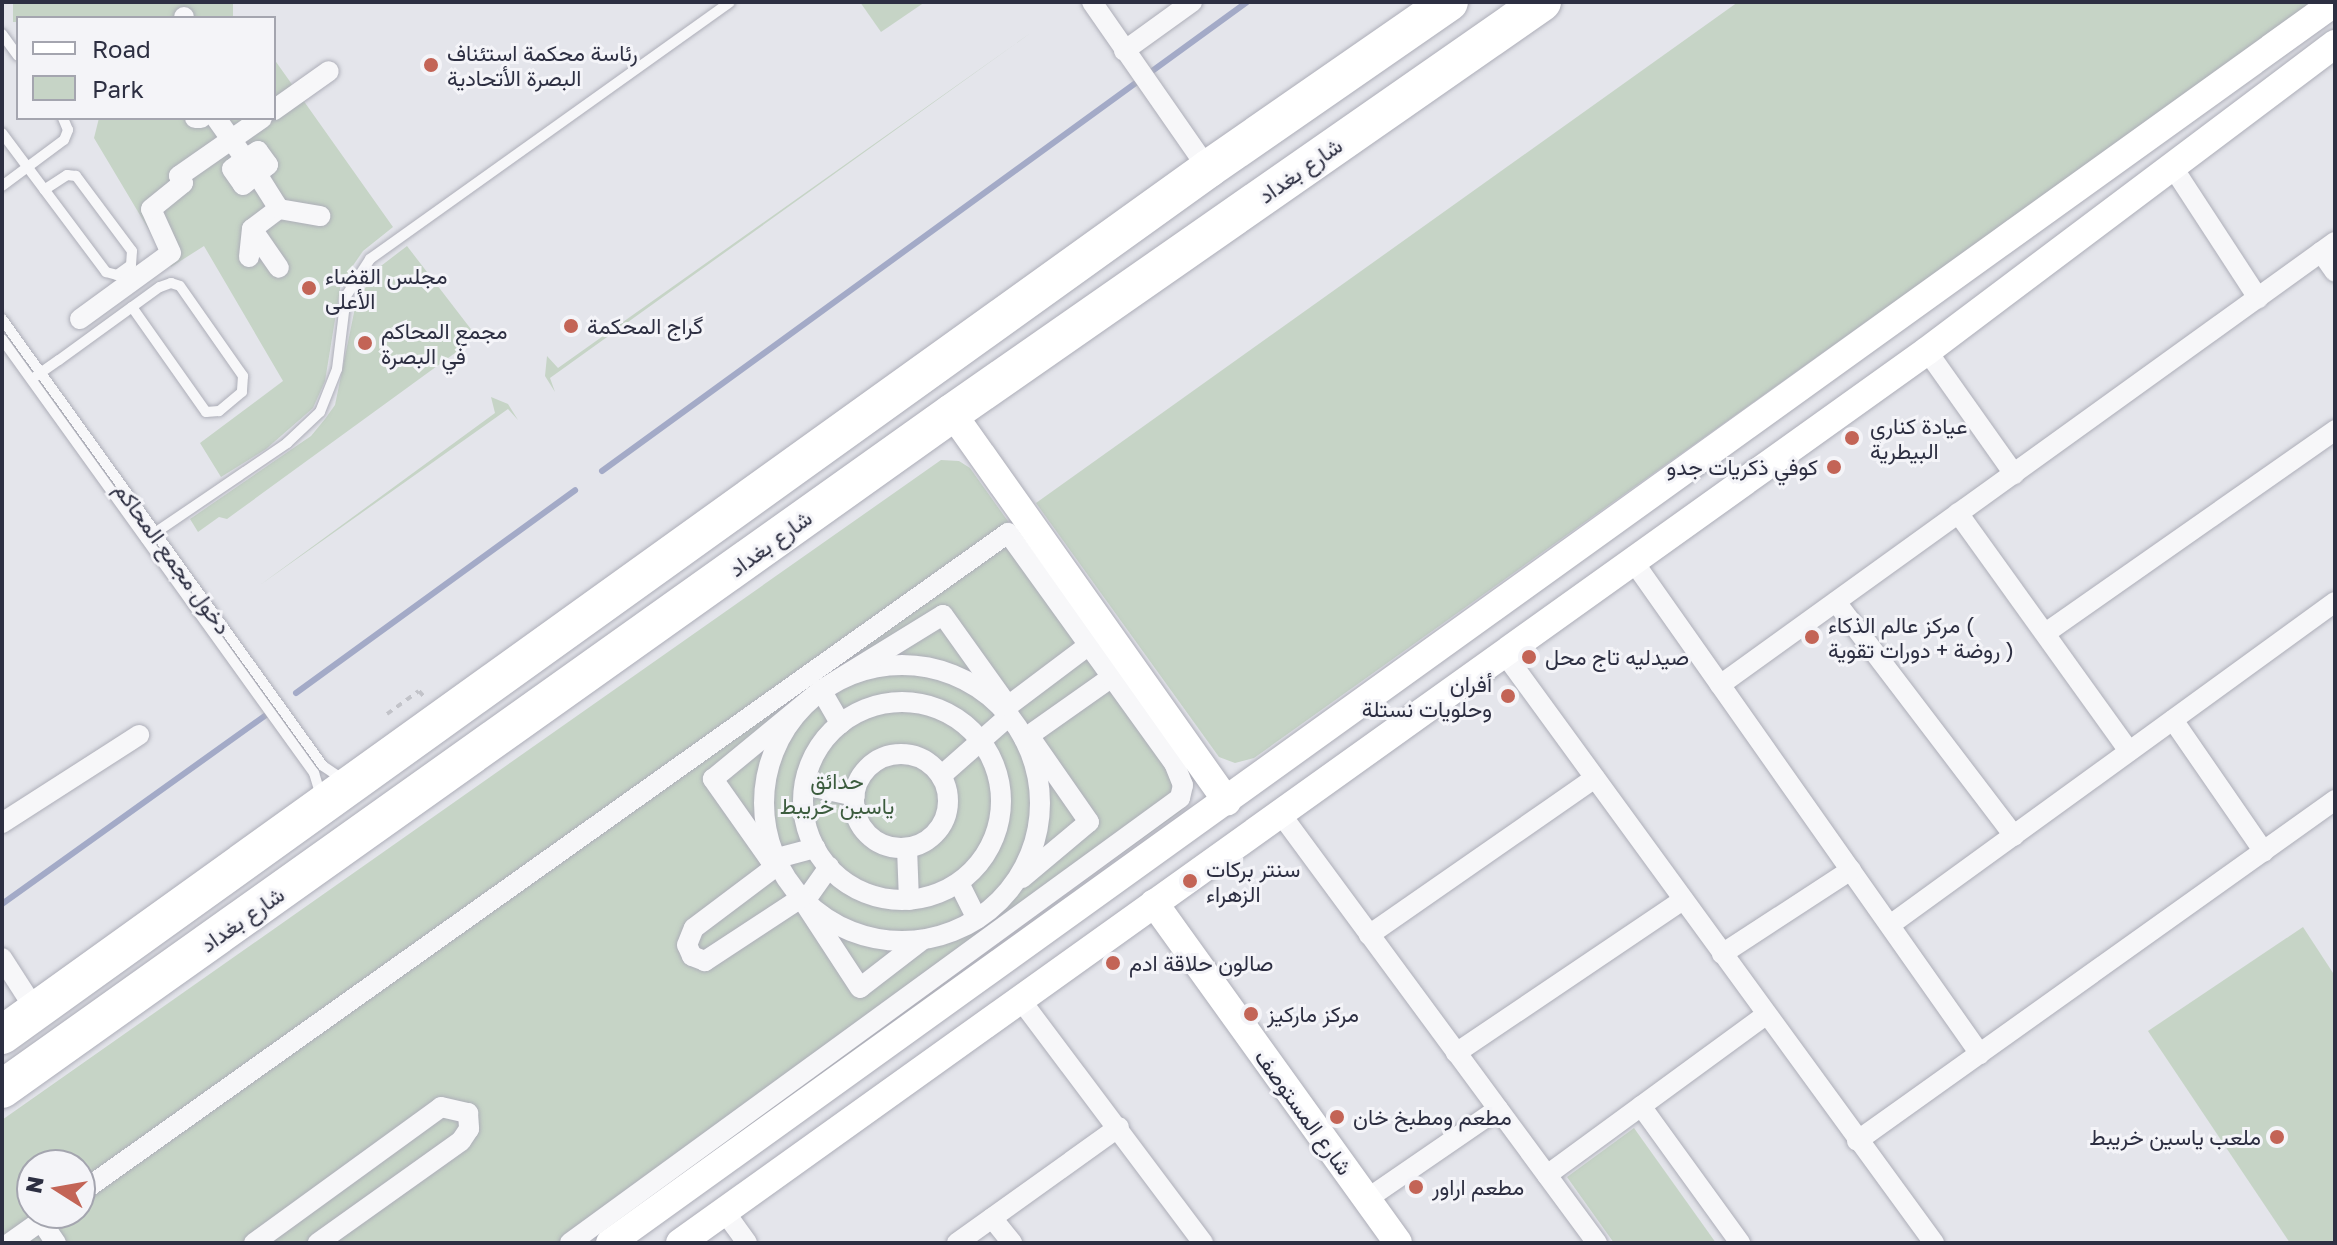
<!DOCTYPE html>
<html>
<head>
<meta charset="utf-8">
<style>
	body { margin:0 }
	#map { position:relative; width:2337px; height:1245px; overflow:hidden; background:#e4e5eb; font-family:"Golos Text",Vazirmatn,sans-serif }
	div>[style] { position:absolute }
	.green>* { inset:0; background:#c6d4c6; transform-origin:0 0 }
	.stream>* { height:6px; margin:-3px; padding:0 3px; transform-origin:3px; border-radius:3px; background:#a3aac7 }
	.path>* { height:4px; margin-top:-2px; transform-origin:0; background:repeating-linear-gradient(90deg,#c2c3c9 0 6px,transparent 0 12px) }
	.roads { filter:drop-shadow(0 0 2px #adaeb8) drop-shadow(0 0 2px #adaeb8) }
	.lane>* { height:10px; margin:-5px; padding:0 5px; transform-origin:5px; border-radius:5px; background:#f7f7f9 }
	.street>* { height:20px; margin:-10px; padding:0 10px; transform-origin:10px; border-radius:10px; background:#f7f7f9 }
	.street>.ring { margin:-10px; padding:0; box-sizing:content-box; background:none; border:20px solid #f7f7f9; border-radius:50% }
	.secondary>* { height:28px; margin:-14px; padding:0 14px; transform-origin:14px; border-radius:14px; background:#fff }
	.highway>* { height:38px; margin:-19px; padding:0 19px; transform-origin:19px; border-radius:19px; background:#fff }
	.dots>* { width:22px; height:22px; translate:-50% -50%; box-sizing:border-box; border:4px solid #f4f4f8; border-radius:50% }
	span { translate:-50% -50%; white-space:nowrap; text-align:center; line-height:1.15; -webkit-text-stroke:6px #f4f4f8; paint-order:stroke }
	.poi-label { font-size:22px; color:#2d2f42 }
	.left { translate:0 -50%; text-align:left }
	.right { translate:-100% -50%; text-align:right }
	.street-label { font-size:22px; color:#2d2f42 }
	.park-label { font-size:22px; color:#3c5c3e }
	.frame { position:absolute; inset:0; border:4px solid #2d2f42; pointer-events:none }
	.legend { position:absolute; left:16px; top:16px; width:260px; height:104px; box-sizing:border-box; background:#f4f4f8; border:2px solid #a4a5af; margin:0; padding:10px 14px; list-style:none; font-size:24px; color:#2d2f42 }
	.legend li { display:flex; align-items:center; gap:16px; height:40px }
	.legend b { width:40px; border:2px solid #a4a5af }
	.north { position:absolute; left:16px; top:1149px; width:80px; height:80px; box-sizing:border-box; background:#f4f4f8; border:2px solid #a4a5af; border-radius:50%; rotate:281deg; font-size:22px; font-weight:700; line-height:32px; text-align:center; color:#2d2f42 }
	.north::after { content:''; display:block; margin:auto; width:28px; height:36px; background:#c36456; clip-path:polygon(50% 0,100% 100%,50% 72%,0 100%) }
</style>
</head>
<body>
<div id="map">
	<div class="green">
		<i style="left:13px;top:2px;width:220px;height:20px"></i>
		<i style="clip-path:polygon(860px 2px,925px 2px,881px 32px)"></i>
		<i style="clip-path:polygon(1738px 2px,2315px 2px,1254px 758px,1235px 763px,1219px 757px,1036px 503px)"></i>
		<i style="clip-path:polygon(1032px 32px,550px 378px,555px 392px,545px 376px,547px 356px,558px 368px)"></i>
		<i style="clip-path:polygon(274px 59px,393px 227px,363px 251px,341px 283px,325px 381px,313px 408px,266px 449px,221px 477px,200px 443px,283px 381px,204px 246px,171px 267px,94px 138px,99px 118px,274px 118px)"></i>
		<i style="clip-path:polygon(407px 246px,477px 337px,227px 519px,219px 517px,198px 532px,190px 519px,311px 436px,325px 419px,335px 405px,356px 303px,377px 269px)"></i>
		<i style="clip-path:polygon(491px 397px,508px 404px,518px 420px,508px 409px,260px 585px,495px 413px)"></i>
		<i style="clip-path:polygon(evenodd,941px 460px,959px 461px,970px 468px,1185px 769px,1192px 789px,1181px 811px,578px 1243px,2px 1243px,2px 1120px,941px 460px,32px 1165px,80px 1165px,80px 1213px,32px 1213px,32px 1165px)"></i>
		<i style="clip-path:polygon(2303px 927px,2335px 976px,2335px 1243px,2290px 1243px,2148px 1031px)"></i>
		<i style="clip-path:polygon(1634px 1128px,1716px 1243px,1614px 1243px,1567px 1177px)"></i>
	</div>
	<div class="stream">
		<i style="left:602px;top:471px;width:797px;rotate:-36.02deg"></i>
		<i style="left:296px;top:693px;width:345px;rotate:-36deg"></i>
		<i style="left:2px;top:904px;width:330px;rotate:-35.6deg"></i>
	</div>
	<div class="path">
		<i style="left:387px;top:714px;width:39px;rotate:-36deg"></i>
		<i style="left:419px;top:691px;width:9px;rotate:49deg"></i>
	</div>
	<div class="roads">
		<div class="lane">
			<i style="left:2px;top:34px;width:27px;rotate:54deg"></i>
			<i style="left:2px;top:133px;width:174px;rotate:53.2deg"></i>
			<i style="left:106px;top:272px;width:11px;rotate:15deg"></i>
			<i style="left:117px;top:275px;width:17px;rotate:-36deg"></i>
			<i style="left:131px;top:265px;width:14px;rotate:-86deg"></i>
			<i style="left:132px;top:251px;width:94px;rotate:-126.7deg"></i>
			<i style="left:76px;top:176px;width:9px;rotate:-174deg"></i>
			<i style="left:67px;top:175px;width:27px;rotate:147deg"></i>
			<i style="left:2px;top:186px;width:77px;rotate:-36.6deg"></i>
			<i style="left:64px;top:140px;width:11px;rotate:-68deg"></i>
			<i style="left:68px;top:130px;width:13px;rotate:-113deg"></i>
			<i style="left:2px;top:319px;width:550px;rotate:54.32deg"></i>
			<i style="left:323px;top:766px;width:23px;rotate:34deg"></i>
			<i style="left:2px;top:339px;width:535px;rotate:54.29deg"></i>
			<i style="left:314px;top:773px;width:24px;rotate:73deg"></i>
			<i style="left:36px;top:376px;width:28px;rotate:-35deg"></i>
			<i style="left:59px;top:360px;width:90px;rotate:-36deg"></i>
			<i style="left:132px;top:307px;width:34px;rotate:-36deg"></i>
			<i style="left:160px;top:287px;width:12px;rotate:-20deg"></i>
			<i style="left:171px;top:283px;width:9px;rotate:18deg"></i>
			<i style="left:180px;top:286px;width:110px;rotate:55deg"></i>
			<i style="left:243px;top:376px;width:16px;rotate:94deg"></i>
			<i style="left:242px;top:392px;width:30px;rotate:140deg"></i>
			<i style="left:219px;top:411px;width:13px;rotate:176deg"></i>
			<i style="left:206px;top:412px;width:128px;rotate:-125.2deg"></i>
			<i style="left:146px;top:539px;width:171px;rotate:-34.2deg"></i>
			<i style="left:287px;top:443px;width:45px;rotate:-43.2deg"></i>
			<i style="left:320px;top:412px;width:46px;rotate:-68.4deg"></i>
			<i style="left:337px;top:369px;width:74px;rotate:-83deg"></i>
			<i style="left:346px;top:296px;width:44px;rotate:-57deg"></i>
			<i style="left:370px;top:259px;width:442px;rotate:-35.5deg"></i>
		</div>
		<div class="street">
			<i style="left:1092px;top:2px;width:203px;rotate:55.2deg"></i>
			<i style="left:184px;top:18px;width:1px;rotate:-90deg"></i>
			<i style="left:1124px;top:51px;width:84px;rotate:-35.8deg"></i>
			<i style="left:274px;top:110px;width:67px;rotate:-35.3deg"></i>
			<i style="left:195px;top:118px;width:6px"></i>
			<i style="left:216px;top:118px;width:50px;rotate:54.7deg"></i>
			<i style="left:245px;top:159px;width:16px;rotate:142deg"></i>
			<i style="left:232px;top:169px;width:19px;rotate:55deg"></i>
			<i style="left:243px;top:185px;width:32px;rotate:-39deg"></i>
			<i style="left:268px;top:165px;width:17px;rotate:-126deg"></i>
			<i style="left:258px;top:151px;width:15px;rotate:148deg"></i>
			<i style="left:2172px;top:166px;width:158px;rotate:56.9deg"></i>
			<i style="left:279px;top:209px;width:42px;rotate:9.7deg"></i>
			<i style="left:252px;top:229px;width:47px;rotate:55.3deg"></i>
			<i style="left:2321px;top:252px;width:24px;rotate:55deg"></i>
			<i style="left:249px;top:257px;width:28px;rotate:-84deg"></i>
			<i style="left:252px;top:229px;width:34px;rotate:-37deg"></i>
			<i style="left:279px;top:209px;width:41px;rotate:-122.2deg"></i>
			<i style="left:80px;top:319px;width:112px;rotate:-36deg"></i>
			<i style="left:171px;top:253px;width:48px;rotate:-114.4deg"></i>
			<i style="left:151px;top:209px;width:41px;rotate:-39.1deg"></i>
			<i style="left:183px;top:183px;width:8px;rotate:-120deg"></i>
			<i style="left:179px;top:176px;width:101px;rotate:-34.9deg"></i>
			<i style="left:1927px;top:351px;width:151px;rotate:54.7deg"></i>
			<i style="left:1958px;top:513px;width:293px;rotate:54.3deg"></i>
			<i style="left:1633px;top:561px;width:603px;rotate:54.86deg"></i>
			<i style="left:1836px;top:602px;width:294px;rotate:52.7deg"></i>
			<i style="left:2047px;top:632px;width:352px;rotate:-35deg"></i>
			<i style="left:1504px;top:653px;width:730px;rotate:53.91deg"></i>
			<i class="ring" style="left:764px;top:665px;width:256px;height:256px"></i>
			<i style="left:1720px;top:685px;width:758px;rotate:-35.77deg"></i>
			<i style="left:821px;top:690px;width:39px;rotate:60deg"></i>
			<i class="ring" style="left:803px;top:702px;width:178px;height:178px"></i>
			<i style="left:1004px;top:709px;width:106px;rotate:-37deg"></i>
			<i style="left:2173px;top:720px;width:160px;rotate:55.4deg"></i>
			<i style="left:1024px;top:739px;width:108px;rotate:-35.2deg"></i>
			<i class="ring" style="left:854px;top:754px;width:74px;height:74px"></i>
			<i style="left:941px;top:776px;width:91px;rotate:-41.4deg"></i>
			<i style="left:805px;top:785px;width:51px;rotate:12.4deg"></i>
			<i style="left:1280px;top:813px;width:534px;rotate:53.6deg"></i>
			<i style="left:2px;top:823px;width:163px;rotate:-32.7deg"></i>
			<i style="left:907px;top:848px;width:52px;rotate:87.8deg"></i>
			<i style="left:770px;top:860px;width:47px;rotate:-14.9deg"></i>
			<i style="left:1022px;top:878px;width:87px;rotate:-39.9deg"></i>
			<i style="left:1089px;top:822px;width:96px;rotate:-124.8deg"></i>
			<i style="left:959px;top:883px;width:40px;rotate:63.4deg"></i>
			<i style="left:805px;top:901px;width:42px;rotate:-54.8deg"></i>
			<i style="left:1890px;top:925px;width:550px;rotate:-35.97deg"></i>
			<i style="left:1369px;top:935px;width:275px;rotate:-34.8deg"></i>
			<i style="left:922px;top:940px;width:78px;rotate:142.3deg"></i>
			<i style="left:860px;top:988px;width:108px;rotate:-123.2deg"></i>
			<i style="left:801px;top:898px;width:115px;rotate:146.7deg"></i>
			<i style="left:705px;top:961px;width:14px;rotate:-159deg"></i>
			<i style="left:692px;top:956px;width:12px;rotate:-114deg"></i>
			<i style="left:687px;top:945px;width:18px;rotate:-68deg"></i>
			<i style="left:694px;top:928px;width:101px;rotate:-37deg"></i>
			<i style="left:775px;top:867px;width:108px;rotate:-125.2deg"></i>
			<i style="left:713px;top:779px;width:140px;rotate:-39.5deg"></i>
			<i style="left:821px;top:690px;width:143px;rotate:-31.6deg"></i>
			<i style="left:943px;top:615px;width:112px;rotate:54.5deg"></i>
			<i style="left:1722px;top:954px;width:154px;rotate:-33.1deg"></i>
			<i style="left:2px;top:958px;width:63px;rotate:57.3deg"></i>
			<i style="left:1020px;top:999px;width:305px;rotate:53.1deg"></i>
			<i style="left:1456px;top:1053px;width:274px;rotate:-34deg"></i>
			<i style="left:1641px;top:1106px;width:169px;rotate:54.1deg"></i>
			<i style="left:1857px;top:1141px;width:587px;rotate:-35.5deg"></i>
			<i style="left:1547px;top:1175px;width:271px;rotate:-36.2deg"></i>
			<i style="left:80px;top:1193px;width:1139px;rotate:-35.42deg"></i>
			<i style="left:1008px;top:533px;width:284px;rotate:54.2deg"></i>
			<i style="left:1174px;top:763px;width:24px;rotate:68deg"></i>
			<i style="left:1183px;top:785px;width:13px;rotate:103deg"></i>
			<i style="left:1180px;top:798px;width:755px;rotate:143.89deg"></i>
			<i style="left:1367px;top:1199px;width:159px;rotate:-34.5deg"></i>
			<i style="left:724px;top:1211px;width:39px;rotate:54deg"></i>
			<i style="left:992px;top:1218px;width:32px;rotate:51deg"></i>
			<i style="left:41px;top:1221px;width:27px;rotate:56deg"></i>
			<i style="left:10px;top:1243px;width:52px;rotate:-35.5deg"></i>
			<i style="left:254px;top:1243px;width:231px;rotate:-36deg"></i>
			<i style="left:441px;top:1107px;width:28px;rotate:13deg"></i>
			<i style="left:468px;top:1113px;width:16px;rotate:86deg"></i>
			<i style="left:469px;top:1129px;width:14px;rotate:124deg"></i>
			<i style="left:461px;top:1141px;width:176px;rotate:144.5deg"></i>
			<i style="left:957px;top:1243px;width:199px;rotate:-35.6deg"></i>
		</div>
		<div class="secondary">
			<i style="left:952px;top:413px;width:476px;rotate:54.7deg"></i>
			<i style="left:1154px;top:903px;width:418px;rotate:54.3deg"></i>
			<i style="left:610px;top:1243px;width:2125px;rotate:-35.73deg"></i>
			<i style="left:680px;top:1243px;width:1533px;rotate:-35.58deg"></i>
			<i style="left:1927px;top:351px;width:511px;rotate:-36.96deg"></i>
		</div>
		<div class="highway">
			<i style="left:2px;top:1035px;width:1485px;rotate:-35.68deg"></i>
			<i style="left:1208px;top:169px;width:293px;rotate:-34.7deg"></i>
			<i style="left:2px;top:1089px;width:1166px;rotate:-35.43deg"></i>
			<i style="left:952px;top:413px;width:719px;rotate:-34.86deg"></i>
		</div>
	</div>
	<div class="dots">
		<i style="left:431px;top:65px;background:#c36456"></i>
		<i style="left:309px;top:288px;background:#c36456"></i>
		<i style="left:571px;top:326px;background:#c36456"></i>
		<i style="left:365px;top:343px;background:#c36456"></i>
		<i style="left:1852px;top:438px;background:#c36456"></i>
		<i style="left:1834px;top:467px;background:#c36456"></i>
		<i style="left:1812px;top:637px;background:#c36456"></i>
		<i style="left:1529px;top:657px;background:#c36456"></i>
		<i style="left:1508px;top:696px;background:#c36456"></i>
		<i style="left:1190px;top:881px;background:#c36456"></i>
		<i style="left:1113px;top:963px;background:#c36456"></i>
		<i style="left:1251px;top:1014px;background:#c36456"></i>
		<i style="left:1337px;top:1117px;background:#c36456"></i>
		<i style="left:2277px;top:1137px;background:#c36456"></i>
		<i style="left:1416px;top:1187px;background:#c36456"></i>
	</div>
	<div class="poi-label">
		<span class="left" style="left:447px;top:65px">رئاسة محكمة استئناف<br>البصرة الأتحادية</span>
		<span class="left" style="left:325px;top:288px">مجلس القضاء<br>الأعلى</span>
		<span class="left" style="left:587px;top:326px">گراج المحكمة</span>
		<span class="left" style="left:381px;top:343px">مجمع المحاكم<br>في البصرة</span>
		<span class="left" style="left:1870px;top:438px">عيادة كناري<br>البيطرية</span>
		<span class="right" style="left:1818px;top:467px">كوفي ذكريات جدو</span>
		<span class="left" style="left:1828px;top:637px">مركز عالم الذكاء (<br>روضة + دورات تقوية )</span>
		<span class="left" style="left:1545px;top:657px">صيدليه تاج محل</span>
		<span class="right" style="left:1492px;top:696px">أفران<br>وحلويات نستلة</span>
		<span class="left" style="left:1206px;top:881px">سنتر بركات<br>الزهراء</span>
		<span class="left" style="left:1129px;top:963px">صالون حلاقة ادم</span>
		<span class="left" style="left:1267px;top:1014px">مركز ماركيز</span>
		<span class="left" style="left:1353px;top:1117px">مطعم ومطبخ خان</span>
		<span class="right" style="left:2261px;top:1137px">ملعب ياسين خريبط</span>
		<span class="left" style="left:1432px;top:1187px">مطعم اراور</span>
	</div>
	<div class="street-label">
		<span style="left:1300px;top:170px;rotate:-35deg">شارع بغداد</span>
		<span style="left:770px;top:543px;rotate:-36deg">شارع بغداد</span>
		<span style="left:173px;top:558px;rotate:54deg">دخول مجمع المحاكم</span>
		<span style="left:242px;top:919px;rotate:-35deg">شارع بغداد</span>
		<span style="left:1304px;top:1112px;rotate:54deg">شارع المستوصف</span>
	</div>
	<div class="park-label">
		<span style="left:837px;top:793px">حدائق<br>ياسين خريبط</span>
	</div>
	<div class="frame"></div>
	<ul class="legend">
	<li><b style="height:10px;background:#fff"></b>Road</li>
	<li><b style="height:22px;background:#c6d4c6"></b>Park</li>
	</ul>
	<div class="north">N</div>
</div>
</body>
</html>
